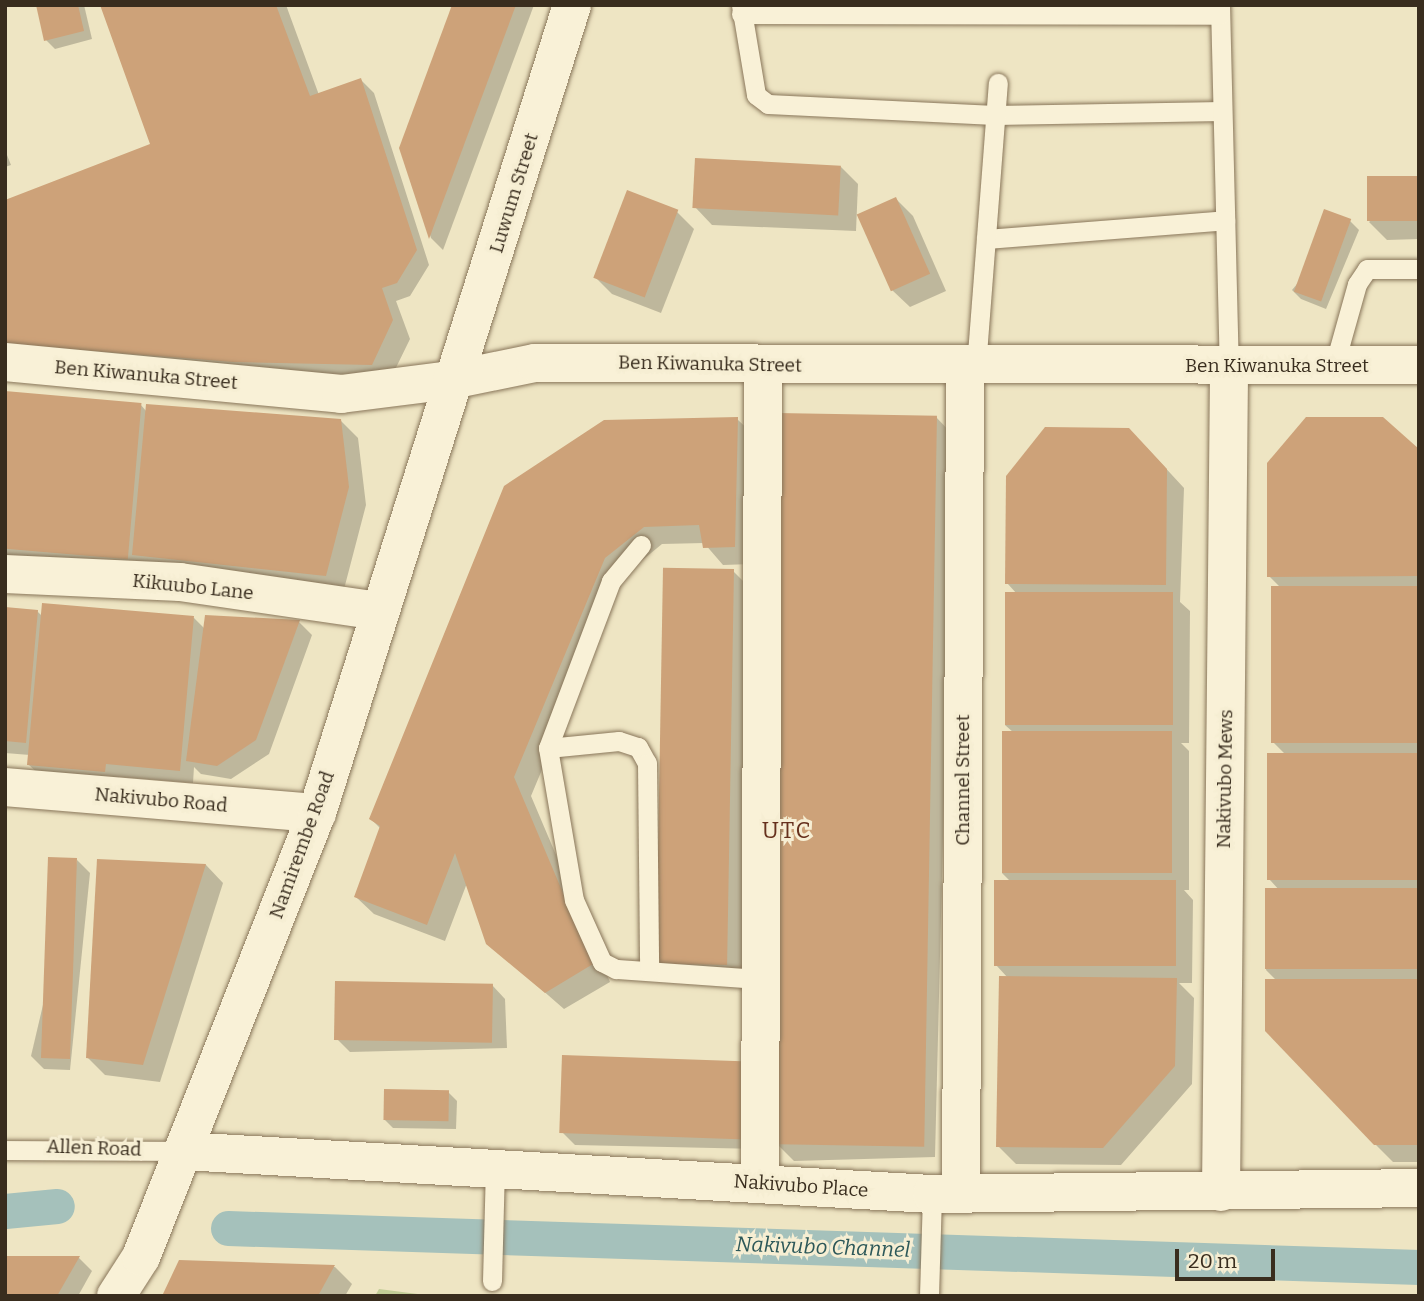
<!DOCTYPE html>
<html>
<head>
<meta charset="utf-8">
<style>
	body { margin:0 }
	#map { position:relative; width:1424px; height:1301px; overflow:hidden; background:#eee5c3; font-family:Bitter,serif }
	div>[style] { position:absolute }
	.green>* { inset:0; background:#c3cd97 }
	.shadow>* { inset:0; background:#0003 }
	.canal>* { height:35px; margin:-17.5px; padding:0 17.5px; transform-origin:17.5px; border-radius:17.5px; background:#a5c1bb }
	.building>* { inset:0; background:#cda279; transform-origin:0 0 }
	.roads { filter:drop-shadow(0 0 2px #89765a) drop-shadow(0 0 2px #89765a) }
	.service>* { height:19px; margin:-9.5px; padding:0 9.5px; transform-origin:9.5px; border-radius:9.5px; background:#f9f1d7 }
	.minor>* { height:38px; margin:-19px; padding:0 19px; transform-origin:19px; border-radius:19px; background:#f9f1d7 }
	.secondary>* { height:38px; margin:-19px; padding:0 19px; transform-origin:19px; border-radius:19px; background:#f9f1d7 }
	span { translate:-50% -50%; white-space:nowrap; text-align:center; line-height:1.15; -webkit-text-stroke:6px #f6eed3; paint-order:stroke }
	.street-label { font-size:19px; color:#392d1e }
	.water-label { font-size:21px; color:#2d5859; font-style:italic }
	.quarter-label { font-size:23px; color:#66311d; letter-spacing:2px }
	.frame { position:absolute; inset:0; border:7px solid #392d1e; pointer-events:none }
	.scale { position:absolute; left:1175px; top:1249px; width:100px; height:32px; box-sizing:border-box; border:4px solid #392d1e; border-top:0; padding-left:9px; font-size:21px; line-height:24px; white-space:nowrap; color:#392d1e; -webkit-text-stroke:5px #f6eed3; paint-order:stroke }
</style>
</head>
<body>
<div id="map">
	<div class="green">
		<i style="clip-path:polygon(379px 1289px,433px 1296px,375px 1296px)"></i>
	</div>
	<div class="shadow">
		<i style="clip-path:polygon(38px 5px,84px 5px,92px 39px,55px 49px,46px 40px)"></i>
		<i style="clip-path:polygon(102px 5px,286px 5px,319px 95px,361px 80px,374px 93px,429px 265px,410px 296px,396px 301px,410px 339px,389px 382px,5px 358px,152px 145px)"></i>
		<i style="clip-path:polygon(453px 5px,534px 5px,443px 250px,431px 238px,401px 148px)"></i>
		<i style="clip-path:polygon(5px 150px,11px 165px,5px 167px)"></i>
		<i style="clip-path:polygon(840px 166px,858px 184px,856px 231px,712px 225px,695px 207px)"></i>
		<i style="clip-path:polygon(1419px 177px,1419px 239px,1387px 240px,1369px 222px)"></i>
		<i style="clip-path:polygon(896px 199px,913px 216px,946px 291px,910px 307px,892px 290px)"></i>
		<i style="clip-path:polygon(677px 212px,694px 229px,661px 313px,612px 294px,594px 276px)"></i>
		<i style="clip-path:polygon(1350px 221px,1359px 230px,1326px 309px,1301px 299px,1292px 290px)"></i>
		<i style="clip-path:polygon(5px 392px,140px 404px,147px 412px,340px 420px,358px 438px,366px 505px,343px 593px,5px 564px)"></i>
		<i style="clip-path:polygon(936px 417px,953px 435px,935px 1157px,794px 1161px,776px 1143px)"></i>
		<i style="clip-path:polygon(737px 419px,755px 436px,752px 564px,723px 565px,704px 543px,662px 544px,623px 576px,531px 796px,610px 982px,564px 1009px,488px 943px,467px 883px,445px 941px,374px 914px,356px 897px,381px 829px,371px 819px,506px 488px)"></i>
		<i style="clip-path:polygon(1147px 448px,1184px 488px,1180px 602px,1190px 611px,1189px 743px,1181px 743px,1189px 751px,1189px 890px,1184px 890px,1193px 900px,1192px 983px,1179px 983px,1194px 998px,1192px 1084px,1121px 1165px,1016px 1164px,998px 1146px,1008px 978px,996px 965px,1011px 882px,1002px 873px,1014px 733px,1005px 725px,1017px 594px,1007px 583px)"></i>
		<i style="clip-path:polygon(1419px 452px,1419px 1162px,1393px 1162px,1375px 1144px,1277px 981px,1266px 970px,1280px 891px,1269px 879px,1286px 755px,1273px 742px,1281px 588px,1269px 576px)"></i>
		<i style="clip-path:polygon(733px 571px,751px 589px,746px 981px,682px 978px,664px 960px)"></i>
		<i style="clip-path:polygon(5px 609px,37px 611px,43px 617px,194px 618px,205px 629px,299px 622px,312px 635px,269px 754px,231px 779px,201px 774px,194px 767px,193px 783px,119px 777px,118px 784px,43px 778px,29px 765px,30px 755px,5px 753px)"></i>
		<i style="clip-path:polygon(77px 860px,90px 873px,70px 1070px,44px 1069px,31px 1056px)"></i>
		<i style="clip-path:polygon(99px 861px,206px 865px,223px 883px,160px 1082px,105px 1075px,88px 1058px)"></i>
		<i style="clip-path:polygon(492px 985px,505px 999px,507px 1048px,350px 1052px,337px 1039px)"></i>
		<i style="clip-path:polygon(762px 1075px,760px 1149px,575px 1145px,562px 1132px)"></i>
		<i style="clip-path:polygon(448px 1092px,457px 1101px,456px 1129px,393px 1128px,384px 1119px)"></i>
		<i style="clip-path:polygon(7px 1258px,79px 1258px,92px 1271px,78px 1296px,5px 1296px)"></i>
		<i style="clip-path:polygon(180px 1262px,335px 1267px,352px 1284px,345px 1296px,164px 1296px)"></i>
	</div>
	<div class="canal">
		<i style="left:5px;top:1211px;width:52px;rotate:-5.5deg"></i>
		<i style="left:228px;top:1228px;width:1192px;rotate:1.88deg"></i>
	</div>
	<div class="building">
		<i style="clip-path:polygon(36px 5px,78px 5px,84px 31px,44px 41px)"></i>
		<i style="clip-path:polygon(100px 5px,276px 5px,310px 96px,361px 78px,417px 250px,397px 283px,382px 288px,393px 320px,372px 365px,233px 362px,5px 344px,5px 200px,150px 144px)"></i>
		<i style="clip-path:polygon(452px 5px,516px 5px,429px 239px,399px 148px)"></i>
		<i style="left:695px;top:158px;width:146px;height:50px;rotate:3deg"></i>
		<i style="left:1419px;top:176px;width:45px;height:52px;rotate:90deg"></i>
		<i style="left:627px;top:190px;width:55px;height:94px;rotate:21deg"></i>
		<i style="left:896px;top:197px;width:84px;height:43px;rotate:66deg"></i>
		<i style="left:1324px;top:209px;width:29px;height:88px;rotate:20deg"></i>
		<i style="left:5px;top:391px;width:137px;height:157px;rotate:5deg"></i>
		<i style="clip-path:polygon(146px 404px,341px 419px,349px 487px,326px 576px,132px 555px)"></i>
		<i style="left:777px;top:413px;width:160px;height:731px;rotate:1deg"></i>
		<i style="clip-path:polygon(738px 417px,735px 547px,703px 548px,699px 525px,644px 527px,605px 558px,514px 777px,593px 964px,545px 993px,486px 944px,455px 853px,427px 925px,354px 897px,380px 826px,369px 819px,504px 486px,604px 420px)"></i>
		<i style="clip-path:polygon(1306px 417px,1383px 417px,1419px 449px,1419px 576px,1267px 577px,1267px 463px)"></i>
		<i style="clip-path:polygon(1045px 427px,1129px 428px,1167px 469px,1166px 585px,1005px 584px,1006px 476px)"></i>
		<i style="left:734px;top:569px;width:396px;height:71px;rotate:91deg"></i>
		<i style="left:1419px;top:586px;width:157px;height:148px;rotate:90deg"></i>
		<i style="left:1005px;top:592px;width:168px;height:133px"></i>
		<i style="clip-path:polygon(42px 603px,194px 616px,180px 771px,106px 764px,105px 772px,27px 765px)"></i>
		<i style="clip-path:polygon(5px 607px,38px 610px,26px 743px,5px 741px)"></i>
		<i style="clip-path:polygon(205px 615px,300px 620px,256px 740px,217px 766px,186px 761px)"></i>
		<i style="left:1002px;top:731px;width:170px;height:142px"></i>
		<i style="left:1267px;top:753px;width:152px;height:127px"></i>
		<i style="left:48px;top:857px;width:29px;height:201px;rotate:2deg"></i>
		<i style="clip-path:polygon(97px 859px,206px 864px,143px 1065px,86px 1058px)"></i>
		<i style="left:994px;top:880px;width:182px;height:86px"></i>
		<i style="left:1419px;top:888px;width:81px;height:154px;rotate:90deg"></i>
		<i style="clip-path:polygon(999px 976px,1177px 978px,1175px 1066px,1103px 1148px,996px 1147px)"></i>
		<i style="clip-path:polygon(1265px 979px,1419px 979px,1419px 1145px,1374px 1145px,1265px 1031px)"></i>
		<i style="left:335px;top:981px;width:158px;height:59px;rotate:1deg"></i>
		<i style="left:562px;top:1055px;width:187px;height:78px;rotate:2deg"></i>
		<i style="left:384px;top:1089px;width:65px;height:31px;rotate:1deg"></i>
		<i style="clip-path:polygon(6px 1256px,80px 1256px,57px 1296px,5px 1296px)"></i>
		<i style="clip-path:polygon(179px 1260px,335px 1265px,318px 1296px,162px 1296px)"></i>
	</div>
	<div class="roads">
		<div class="service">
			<i style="left:741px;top:5px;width:91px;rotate:80.5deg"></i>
			<i style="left:756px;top:95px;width:15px;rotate:37deg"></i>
			<i style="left:768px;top:104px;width:227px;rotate:2.8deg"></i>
			<i style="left:995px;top:115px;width:227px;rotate:-1deg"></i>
			<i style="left:1220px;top:5px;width:362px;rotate:88.6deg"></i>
			<i style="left:741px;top:14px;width:479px;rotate:0.1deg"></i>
			<i style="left:986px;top:239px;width:240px;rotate:-4.5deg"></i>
			<i style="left:1334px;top:366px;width:85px;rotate:-74.3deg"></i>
			<i style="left:1357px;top:284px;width:18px;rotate:-56deg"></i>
			<i style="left:1367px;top:269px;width:52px"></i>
			<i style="left:976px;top:367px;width:285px;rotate:-85.6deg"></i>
			<i style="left:641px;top:545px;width:47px;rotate:129.8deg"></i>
			<i style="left:611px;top:581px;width:178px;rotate:110.7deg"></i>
			<i style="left:548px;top:748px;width:154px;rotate:80.3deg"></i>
			<i style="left:574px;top:900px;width:68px;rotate:65.7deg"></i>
			<i style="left:602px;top:962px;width:16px;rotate:27deg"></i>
			<i style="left:616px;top:969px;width:144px;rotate:4deg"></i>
			<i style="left:548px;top:748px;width:71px;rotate:-5.6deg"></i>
			<i style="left:619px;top:741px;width:20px;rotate:18deg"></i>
			<i style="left:638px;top:747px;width:18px;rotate:61deg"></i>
			<i style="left:647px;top:763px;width:208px;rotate:89.4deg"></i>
			<i style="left:5px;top:1150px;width:178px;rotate:0.3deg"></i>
			<i style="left:492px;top:1281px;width:113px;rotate:-88.5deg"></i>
			<i style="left:929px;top:1296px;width:102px;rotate:-88.3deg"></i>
		</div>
		<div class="minor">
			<i style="left:5px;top:574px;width:175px;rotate:2.6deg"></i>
			<i style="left:180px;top:582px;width:201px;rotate:8.3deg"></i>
			<i style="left:5px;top:787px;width:313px;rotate:4.8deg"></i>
			<i style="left:760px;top:1183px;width:818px;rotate:-89.79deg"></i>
			<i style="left:1221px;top:1192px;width:825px;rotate:-89.44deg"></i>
			<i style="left:961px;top:1194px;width:828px;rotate:-89.72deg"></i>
		</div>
		<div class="secondary">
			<i style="left:5px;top:362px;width:338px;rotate:5.4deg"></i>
			<i style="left:341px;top:394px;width:112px;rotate:-7.2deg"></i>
			<i style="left:452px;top:380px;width:85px;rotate:-11.6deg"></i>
			<i style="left:535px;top:363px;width:884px;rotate:0.13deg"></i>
			<i style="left:183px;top:1151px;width:750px;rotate:3.29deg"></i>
			<i style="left:932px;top:1194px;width:487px;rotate:-0.7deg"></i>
			<i style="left:116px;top:1296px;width:46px;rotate:-57.3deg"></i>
			<i style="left:141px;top:1257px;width:478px;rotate:-68.4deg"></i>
			<i style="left:317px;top:813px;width:847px;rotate:-72.48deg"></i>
		</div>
	</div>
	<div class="street-label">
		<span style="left:514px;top:193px;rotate:-73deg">Luwum Street</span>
		<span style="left:710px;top:364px;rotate:1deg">Ben Kiwanuka Street</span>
		<span style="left:1277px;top:366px">Ben Kiwanuka Street</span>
		<span style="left:146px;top:375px;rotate:5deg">Ben Kiwanuka Street</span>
		<span style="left:193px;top:587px;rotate:6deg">Kikuubo Lane</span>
		<span style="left:1225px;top:779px;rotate:-89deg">Nakivubo Mews</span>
		<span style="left:963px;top:780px;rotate:-90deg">Channel Street</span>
		<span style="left:161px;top:800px;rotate:5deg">Nakivubo Road</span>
		<span style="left:302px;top:845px;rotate:-70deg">Namirembe Road</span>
		<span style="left:94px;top:1148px;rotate:2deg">Allen Road</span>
		<span style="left:801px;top:1186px;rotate:4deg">Nakivubo Place</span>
	</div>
	<div class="water-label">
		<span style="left:823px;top:1247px;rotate:2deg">Nakivubo Channel</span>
	</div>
	<div class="quarter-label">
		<span style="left:787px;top:830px">UTC</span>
	</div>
	<div class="frame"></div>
	<div class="scale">20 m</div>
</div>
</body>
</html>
